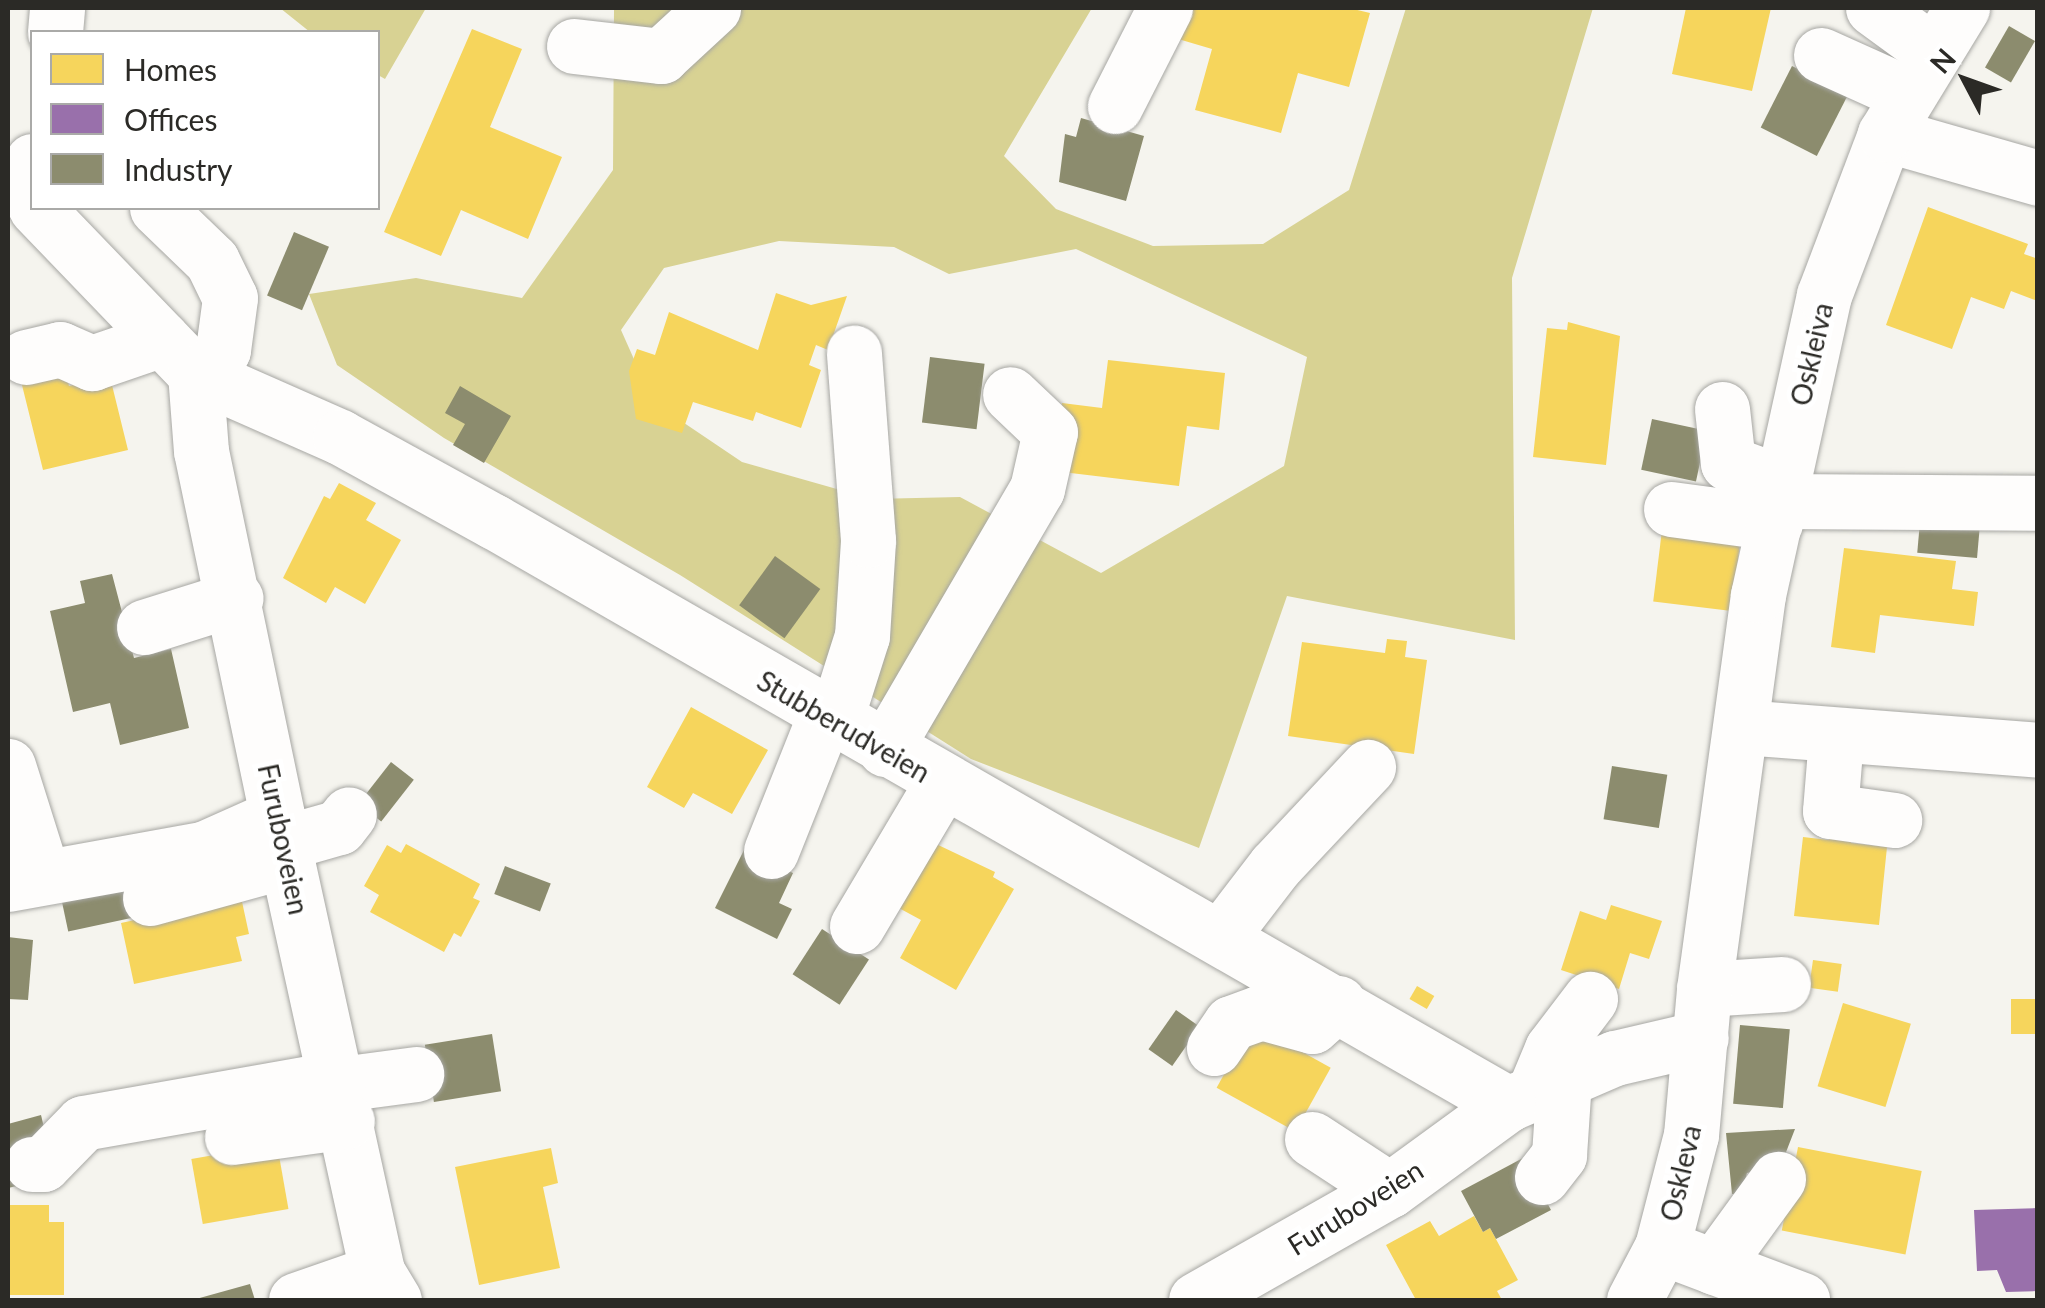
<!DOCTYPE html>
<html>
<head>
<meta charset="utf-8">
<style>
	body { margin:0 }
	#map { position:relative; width:2045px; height:1308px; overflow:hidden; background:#f5f4ee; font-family:Lato,sans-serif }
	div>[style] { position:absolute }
	.forest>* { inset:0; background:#d8d293 }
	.homes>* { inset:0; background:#f6d55c; transform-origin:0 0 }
	.offices>* { inset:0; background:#9970ab }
	.industry>* { inset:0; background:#8c8c6e; transform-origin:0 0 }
	.roads { filter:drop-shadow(0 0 2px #a7a7a3) drop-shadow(0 0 2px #a7a7a3) }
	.minor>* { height:55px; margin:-27.5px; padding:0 27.5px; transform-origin:27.5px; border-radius:27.5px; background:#fefdfc }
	span { translate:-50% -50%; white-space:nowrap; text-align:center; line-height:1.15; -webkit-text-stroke:10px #fff; paint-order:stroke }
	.street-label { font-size:28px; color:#2b2a26 }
	.frame { position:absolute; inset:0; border:10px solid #2b2a26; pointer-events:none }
	.legend { position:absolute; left:30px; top:30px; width:350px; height:180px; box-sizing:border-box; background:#fff; border:2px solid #aaaaa8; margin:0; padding:12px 18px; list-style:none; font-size:30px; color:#2b2a26 }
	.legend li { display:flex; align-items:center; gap:20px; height:50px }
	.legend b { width:50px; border:2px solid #aaaaa8 }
	.north { position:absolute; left:1915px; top:30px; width:100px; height:100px; -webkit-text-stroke:8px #fff; paint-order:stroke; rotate:311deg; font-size:28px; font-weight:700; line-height:40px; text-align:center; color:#2b2a26 }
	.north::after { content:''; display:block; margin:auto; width:35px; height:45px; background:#2b2a26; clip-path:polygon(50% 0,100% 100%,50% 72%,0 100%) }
</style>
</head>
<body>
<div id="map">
	<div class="forest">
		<i style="clip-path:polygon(280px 8px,426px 8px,385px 79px,378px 75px,378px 32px,310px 32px)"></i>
		<i style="clip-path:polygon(evenodd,614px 8px,1092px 8px,1004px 156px,1056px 209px,1153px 246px,1263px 244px,1349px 190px,1406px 8px,1593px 8px,1512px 278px,1515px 640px,1287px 596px,1199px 848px,971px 759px,680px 575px,444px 438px,337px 365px,309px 294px,416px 278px,522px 298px,613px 170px,614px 8px,779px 241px,894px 247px,949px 274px,1076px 249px,1307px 357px,1284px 466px,1101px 573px,960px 497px,872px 499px,742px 462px,653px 402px,621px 330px,664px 268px,779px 241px)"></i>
	</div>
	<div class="homes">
		<i style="clip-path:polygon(1176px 8px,1349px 8px,1370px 13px,1349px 87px,1298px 73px,1281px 133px,1195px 110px,1212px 49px,1168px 36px)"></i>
		<i style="clip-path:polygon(1686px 8px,1771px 8px,1752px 91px,1672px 74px)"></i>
		<i style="clip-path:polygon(472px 29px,522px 49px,490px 127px,562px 157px,528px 239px,461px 210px,441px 256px,384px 232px)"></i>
		<i style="clip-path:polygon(1928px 207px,2028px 244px,2024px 254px,2038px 259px,2035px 300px,2011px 291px,2004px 309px,1971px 297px,1952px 349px,1886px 325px)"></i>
		<i style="clip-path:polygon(776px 293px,811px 305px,847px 296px,828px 350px,816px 345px,809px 365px,821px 370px,801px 428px,756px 412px,753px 421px,693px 402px,682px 433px,636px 419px,629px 371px,637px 349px,655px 355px,669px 312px,758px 350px)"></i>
		<i style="clip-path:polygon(1568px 322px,1620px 336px,1606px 465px,1533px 457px,1547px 328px,1567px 330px)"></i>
		<i style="clip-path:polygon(1108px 360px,1225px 373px,1219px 430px,1187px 426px,1179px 486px,1054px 471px,1062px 403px,1102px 408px)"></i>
		<i style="clip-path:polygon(65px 371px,69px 386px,110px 377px,128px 450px,43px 470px,21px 381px)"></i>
		<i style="clip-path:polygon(339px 483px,376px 503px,366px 520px,401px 540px,365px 604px,335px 587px,326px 603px,283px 578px,324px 496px,330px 499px)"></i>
		<i style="left:1662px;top:530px;width:79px;height:72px;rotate:7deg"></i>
		<i style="clip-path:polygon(1844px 548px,1956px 561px,1952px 589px,1978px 592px,1974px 626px,1880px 615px,1875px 653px,1831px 647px)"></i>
		<i style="clip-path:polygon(1387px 639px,1407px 641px,1405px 657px,1427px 660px,1414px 754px,1288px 736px,1302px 642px,1385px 653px)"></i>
		<i style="clip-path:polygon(691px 707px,768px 750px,732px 814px,693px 793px,684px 808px,647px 787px)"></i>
		<i style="clip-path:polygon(1830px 831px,1852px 834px,1851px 843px,1887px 847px,1879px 925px,1794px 916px,1803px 837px,1829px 840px)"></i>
		<i style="clip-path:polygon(934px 843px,995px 872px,993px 877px,1014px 889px,956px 990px,900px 958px,921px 920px,897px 907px)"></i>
		<i style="clip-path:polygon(406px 844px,480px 884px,473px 898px,480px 901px,461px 937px,454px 933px,444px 952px,370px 912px,379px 895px,364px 886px,387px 845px,401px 853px)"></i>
		<i style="clip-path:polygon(241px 897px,249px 934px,236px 937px,242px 961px,134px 984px,121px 923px)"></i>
		<i style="clip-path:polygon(1611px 905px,1662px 921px,1649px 959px,1630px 953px,1619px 989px,1561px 970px,1580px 911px,1606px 920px)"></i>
		<i style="left:1813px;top:960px;width:29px;height:28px;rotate:8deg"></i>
		<i style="left:1417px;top:986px;width:20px;height:15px;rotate:30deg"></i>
		<i style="left:2038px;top:999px;width:35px;height:27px;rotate:90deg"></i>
		<i style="left:1843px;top:1003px;width:71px;height:87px;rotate:17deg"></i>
		<i style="left:1252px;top:1024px;width:90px;height:73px;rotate:29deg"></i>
		<i style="left:277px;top:1144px;width:66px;height:87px;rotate:80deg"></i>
		<i style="left:1798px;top:1147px;width:126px;height:85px;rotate:11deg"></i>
		<i style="clip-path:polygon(551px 1148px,558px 1183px,543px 1187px,560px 1268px,479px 1285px,455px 1167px)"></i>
		<i style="clip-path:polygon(10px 1205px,49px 1205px,49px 1222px,64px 1222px,64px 1295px,8px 1295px)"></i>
		<i style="clip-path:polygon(1474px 1216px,1483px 1232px,1490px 1228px,1518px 1280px,1497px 1291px,1502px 1300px,1416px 1300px,1386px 1245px,1430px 1221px,1439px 1236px)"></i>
	</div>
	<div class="offices">
		<i style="clip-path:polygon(2038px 1208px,2038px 1291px,2006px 1292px,1997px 1270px,1977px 1271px,1974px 1210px)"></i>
	</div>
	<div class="industry">
		<i style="left:2009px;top:26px;width:30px;height:48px;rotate:30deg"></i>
		<i style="left:1792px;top:66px;width:63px;height:69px;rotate:27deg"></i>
		<i style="clip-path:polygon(1081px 118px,1144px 136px,1126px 201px,1059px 182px,1065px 134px,1076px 137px)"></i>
		<i style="left:294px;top:232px;width:38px;height:69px;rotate:23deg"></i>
		<i style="left:930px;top:357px;width:55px;height:66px;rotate:7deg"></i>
		<i style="clip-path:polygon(460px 386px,511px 416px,484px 463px,453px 445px,465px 424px,445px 413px)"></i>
		<i style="left:1652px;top:419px;width:56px;height:52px;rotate:12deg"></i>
		<i style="left:1921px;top:510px;width:60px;height:43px;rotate:5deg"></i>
		<i style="left:775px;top:556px;width:56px;height:61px;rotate:36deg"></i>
		<i style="clip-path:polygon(112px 574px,134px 658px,171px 649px,189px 728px,120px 745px,110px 703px,73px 712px,50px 611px,85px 603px,80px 581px)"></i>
		<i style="left:391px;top:762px;width:29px;height:53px;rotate:38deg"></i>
		<i style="left:1612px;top:766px;width:56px;height:54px;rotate:9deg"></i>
		<i style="clip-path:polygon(744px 850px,793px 873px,779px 903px,792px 909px,777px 939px,715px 908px)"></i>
		<i style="left:505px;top:866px;width:49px;height:30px;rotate:21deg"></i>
		<i style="left:127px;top:876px;width:42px;height:69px;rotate:78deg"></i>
		<i style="left:822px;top:929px;width:56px;height:54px;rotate:33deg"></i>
		<i style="clip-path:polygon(8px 937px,33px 940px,28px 1000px,8px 999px)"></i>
		<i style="left:1176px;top:1010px;width:29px;height:48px;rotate:35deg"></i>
		<i style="left:1740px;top:1025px;width:50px;height:79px;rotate:5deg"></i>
		<i style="left:492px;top:1034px;width:58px;height:68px;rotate:81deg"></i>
		<i style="clip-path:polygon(41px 1115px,48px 1144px,29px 1183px,8px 1188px,8px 1124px)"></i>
		<i style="clip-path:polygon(1795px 1129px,1781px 1165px,1747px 1173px,1741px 1194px,1732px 1194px,1726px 1133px)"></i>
		<i style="clip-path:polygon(1523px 1158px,1551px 1210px,1496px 1239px,1490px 1228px,1483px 1232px,1461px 1191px)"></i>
		<i style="clip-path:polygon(250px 1284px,255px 1300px,196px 1300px,196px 1299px)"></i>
	</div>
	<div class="roads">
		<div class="minor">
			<i style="left:1873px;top:8px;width:73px;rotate:36.1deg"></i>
			<i style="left:55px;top:32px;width:24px;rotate:-85deg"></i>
			<i style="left:574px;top:46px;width:88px;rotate:6.6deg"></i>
			<i style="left:661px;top:56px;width:71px;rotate:-42.7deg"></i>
			<i style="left:1821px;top:55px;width:92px;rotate:24.3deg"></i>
			<i style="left:1115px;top:106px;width:110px;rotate:-63deg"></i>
			<i style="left:1885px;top:134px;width:159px;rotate:16deg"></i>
			<i style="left:21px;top:192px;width:33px;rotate:-70deg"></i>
			<i style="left:36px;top:208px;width:229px;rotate:46.1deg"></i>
			<i style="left:195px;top:373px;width:158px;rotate:23.8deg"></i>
			<i style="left:340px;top:437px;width:175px;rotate:28.8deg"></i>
			<i style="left:493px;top:521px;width:1171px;rotate:29.87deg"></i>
			<i style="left:1508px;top:1104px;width:116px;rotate:-23.3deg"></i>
			<i style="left:1615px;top:1058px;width:88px;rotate:-13.1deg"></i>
			<i style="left:157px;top:208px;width:76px;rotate:43.9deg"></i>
			<i style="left:212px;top:261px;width:41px;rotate:64.1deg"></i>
			<i style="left:230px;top:298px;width:52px;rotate:97.7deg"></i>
			<i style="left:223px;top:350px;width:33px;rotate:119deg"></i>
			<i style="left:26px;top:357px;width:35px;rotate:-13deg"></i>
			<i style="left:60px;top:349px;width:35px;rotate:24deg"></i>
			<i style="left:92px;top:363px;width:74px;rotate:-18.9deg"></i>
			<i style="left:195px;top:373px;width:78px;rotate:85.6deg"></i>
			<i style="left:201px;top:451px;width:373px;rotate:78.2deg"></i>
			<i style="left:277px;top:816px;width:467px;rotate:77.6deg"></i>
			<i style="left:377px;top:1272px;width:33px;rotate:59deg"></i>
			<i style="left:1722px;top:409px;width:54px;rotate:83.7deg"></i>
			<i style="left:1728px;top:463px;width:58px;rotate:20.3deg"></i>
			<i style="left:1779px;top:501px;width:259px;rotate:0.4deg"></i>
			<i style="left:1671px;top:509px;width:105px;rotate:7.7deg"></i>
			<i style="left:144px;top:627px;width:96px;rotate:-17.5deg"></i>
			<i style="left:835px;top:721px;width:89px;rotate:-72.4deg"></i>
			<i style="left:862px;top:636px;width:96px;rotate:-86.4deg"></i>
			<i style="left:868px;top:540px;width:188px;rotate:-94.3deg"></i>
			<i style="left:1742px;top:727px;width:297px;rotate:4.4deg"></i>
			<i style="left:1836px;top:738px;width:73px;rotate:94.7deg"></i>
			<i style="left:1830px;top:811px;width:65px;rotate:8deg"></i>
			<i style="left:885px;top:749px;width:301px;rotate:-59.7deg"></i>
			<i style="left:1037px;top:489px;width:58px;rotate:-77.2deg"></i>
			<i style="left:1050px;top:432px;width:55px;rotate:-136.5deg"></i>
			<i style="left:8px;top:766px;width:113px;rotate:72.5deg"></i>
			<i style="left:283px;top:843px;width:58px;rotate:-15.9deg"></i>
			<i style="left:339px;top:827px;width:16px;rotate:-52deg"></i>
			<i style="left:771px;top:851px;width:146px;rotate:-68.3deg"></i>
			<i style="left:8px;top:884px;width:198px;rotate:-10.2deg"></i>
			<i style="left:203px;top:849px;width:81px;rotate:-24deg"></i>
			<i style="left:150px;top:898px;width:143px;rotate:-15.4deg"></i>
			<i style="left:857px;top:926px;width:166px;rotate:-59.3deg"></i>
			<i style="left:1222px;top:935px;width:87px;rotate:-52.5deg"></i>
			<i style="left:1275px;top:866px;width:136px;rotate:-46.8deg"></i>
			<i style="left:1704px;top:989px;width:79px;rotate:-3.6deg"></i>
			<i style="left:1214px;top:1048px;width:30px;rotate:-56deg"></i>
			<i style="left:1231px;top:1023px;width:32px;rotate:-20deg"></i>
			<i style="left:1261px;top:1012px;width:53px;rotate:15.4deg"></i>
			<i style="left:1312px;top:1026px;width:35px;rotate:-41deg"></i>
			<i style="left:341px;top:1084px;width:76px;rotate:-7.6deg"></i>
			<i style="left:1534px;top:1092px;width:47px;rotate:-67.3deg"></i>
			<i style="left:1552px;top:1049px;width:63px;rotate:-52.8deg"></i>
			<i style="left:232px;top:1137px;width:116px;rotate:-7.9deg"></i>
			<i style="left:1312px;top:1139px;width:93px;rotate:33.2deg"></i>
			<i style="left:32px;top:1164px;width:11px"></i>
			<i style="left:43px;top:1164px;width:57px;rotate:-45.7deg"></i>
			<i style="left:83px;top:1123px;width:260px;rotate:-10deg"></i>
			<i style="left:1542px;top:1177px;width:28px;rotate:-52deg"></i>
			<i style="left:1559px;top:1155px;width:76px;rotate:-86.2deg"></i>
			<i style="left:1662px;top:1247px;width:150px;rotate:20.7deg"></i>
			<i style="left:1714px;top:1267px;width:109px;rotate:-54deg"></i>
			<i style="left:296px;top:1300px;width:86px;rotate:-19.1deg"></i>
			<i style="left:1196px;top:1300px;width:223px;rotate:-29.6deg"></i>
			<i style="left:1390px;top:1190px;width:146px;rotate:-36.1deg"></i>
			<i style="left:1634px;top:1300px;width:60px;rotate:-62.2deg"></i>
			<i style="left:1662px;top:1247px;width:116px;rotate:-75.5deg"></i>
			<i style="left:1691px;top:1135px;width:147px;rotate:-84.9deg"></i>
			<i style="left:1704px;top:989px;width:398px;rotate:-82.2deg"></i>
			<i style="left:1758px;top:595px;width:307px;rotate:-77.6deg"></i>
			<i style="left:1824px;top:295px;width:172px;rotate:-69.2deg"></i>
			<i style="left:1885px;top:134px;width:148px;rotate:-58.6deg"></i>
		</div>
	</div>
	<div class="street-label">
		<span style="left:1811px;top:354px;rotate:-77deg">Oskleiva</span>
		<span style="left:844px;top:726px;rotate:30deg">Stubberudveien</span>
		<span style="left:284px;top:839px;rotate:78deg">Furuboveien</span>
		<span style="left:1680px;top:1173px;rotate:-77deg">Oskleva</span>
		<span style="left:1355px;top:1207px;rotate:-32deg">Furuboveien</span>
	</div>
	<div class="frame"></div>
	<ul class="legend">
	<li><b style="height:28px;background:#f6d55c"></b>Homes</li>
	<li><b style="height:28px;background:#9970ab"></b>Offices</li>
	<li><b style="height:28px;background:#8c8c6e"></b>Industry</li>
	</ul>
	<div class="north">N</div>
</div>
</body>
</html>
